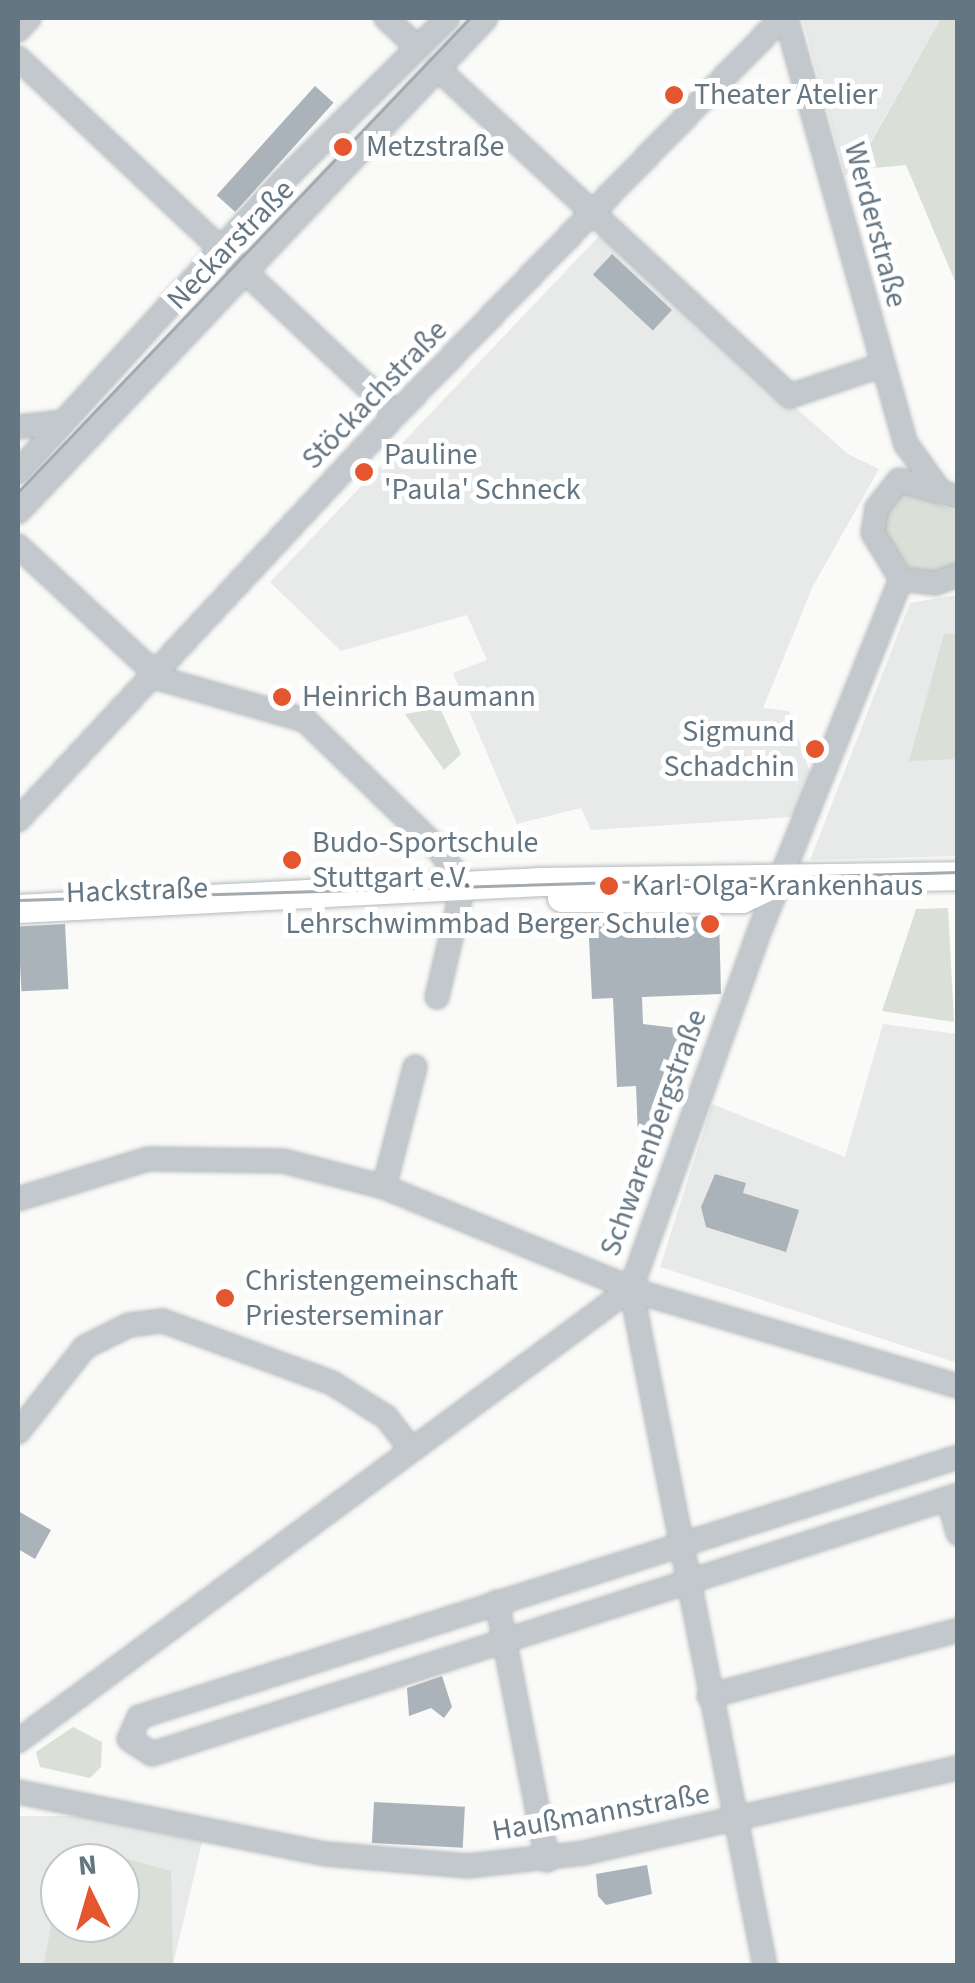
<!DOCTYPE html>
<html>
<head>
<meta charset="utf-8">
<style>
	body { margin:0 }
	#map { position:relative; width:975px; height:1983px; overflow:hidden; background:#fafaf8; font-family:"Source Sans 3",sans-serif }
	div>[style] { position:absolute }
	.built>* { inset:0; background:#e8e9e9 }
	.green>* { inset:0; background:#dadfd7 }
	.building>* { inset:0; background:#aab3b9; transform-origin:0 0 }
	.roads { filter:drop-shadow(0 0 2px #b5babe) drop-shadow(0 0 2px #b5babe) }
	.minor>* { height:22px; margin:-11px; padding:0 11px; transform-origin:11px; border-radius:11px; background:#c3c8cc }
	.major>* { height:28px; margin:-14px; padding:0 14px; transform-origin:14px; border-radius:14px; background:#fff }
	.tram>* { height:2.5px; margin:-1.25px; padding:0 1.25px; transform-origin:1.25px; border-radius:1.25px; background:#a2aab0 }
	.dots>* { width:28px; height:28px; translate:-50% -50%; box-sizing:border-box; border:5px solid #fff; border-radius:50% }
	span { translate:-50% -50%; white-space:nowrap; text-align:center; line-height:1.15; -webkit-text-stroke:10px #fff; paint-order:stroke }
	.poi-label { font-size:30px; color:#657683 }
	.left { translate:0 -50%; text-align:left }
	.right { translate:-100% -50%; text-align:right }
	.street-label { font-size:30px; color:#657683 }
	.frame { position:absolute; inset:0; border:20px solid #657683; pointer-events:none }
	.north { position:absolute; left:40px; top:1843px; width:100px; height:100px; box-sizing:border-box; background:#fff; border:2px solid #c1c8cd; border-radius:50%; rotate:355deg; font-size:28px; font-weight:700; line-height:40px; text-align:center; color:#657683 }
	.north::after { content:''; display:block; margin:auto; width:35px; height:45px; background:#e4572e; clip-path:polygon(50% 0,100% 100%,50% 72%,0 100%) }
</style>
</head>
<body>
<div id="map">
	<div class="built">
		<i style="clip-path:polygon(802px 18px,941px 18px,869px 145px,874px 168px,845px 175px)"></i>
		<i style="clip-path:polygon(600px 235px,848px 454px,879px 469px,813px 586px,763px 708px,789px 711px,811px 775px,794px 817px,591px 830px,581px 808px,517px 824px,453px 673px,487px 660px,467px 615px,341px 651px,270px 582px)"></i>
		<i style="clip-path:polygon(957px 595px,957px 856px,810px 860px,910px 603px)"></i>
		<i style="clip-path:polygon(883px 1024px,957px 1034px,957px 1363px,660px 1267px,712px 1104px,845px 1157px)"></i>
		<i style="clip-path:polygon(evenodd,18px 1816px,85px 1816px,202px 1842px,173px 1965px,18px 1966px,18px 1816px,60px 1863px,120px 1863px,120px 1923px,60px 1923px,60px 1863px)"></i>
	</div>
	<div class="green">
		<i style="clip-path:polygon(941px 18px,957px 18px,957px 286px,906px 165px,874px 168px,869px 146px)"></i>
		<i style="clip-path:polygon(902px 488px,957px 512px,957px 565px,948px 572px,910px 572px,885px 542px,884px 515px)"></i>
		<i style="clip-path:polygon(957px 633px,957px 759px,909px 761px,944px 634px)"></i>
		<i style="clip-path:polygon(440px 708px,461px 754px,444px 770px,405px 714px)"></i>
		<i style="clip-path:polygon(948px 908px,954px 1022px,882px 1011px,916px 909px)"></i>
		<i style="clip-path:polygon(73px 1727px,102px 1742px,101px 1767px,90px 1778px,40px 1767px,36px 1752px)"></i>
		<i style="clip-path:polygon(83px 1847px,171px 1871px,173px 1965px,44px 1965px,60px 1874px,60px 1923px,120px 1923px,120px 1863px,69px 1863px)"></i>
	</div>
	<div class="building">
		<i style="left:315px;top:86px;width:25px;height:147px;rotate:42deg"></i>
		<i style="left:612px;top:254px;width:82px;height:28px;rotate:43deg"></i>
		<i style="clip-path:polygon(719px 916px,721px 994px,642px 997px,643px 1024px,684px 1029px,685px 1063px,678px 1064px,679px 1097px,665px 1098px,663px 1135px,638px 1136px,636px 1086px,617px 1087px,613px 998px,592px 999px,588px 919px)"></i>
		<i style="left:65px;top:924px;width:65px;height:47px;rotate:87deg"></i>
		<i style="clip-path:polygon(715px 1174px,746px 1183px,743px 1193px,799px 1210px,786px 1252px,706px 1227px,701px 1207px)"></i>
		<i style="clip-path:polygon(18px 1511px,51px 1530px,35px 1559px,18px 1549px)"></i>
		<i style="clip-path:polygon(442px 1676px,452px 1707px,444px 1718px,431px 1708px,409px 1716px,407px 1688px)"></i>
		<i style="left:374px;top:1802px;width:91px;height:41px;rotate:3deg"></i>
		<i style="clip-path:polygon(647px 1865px,652px 1894px,606px 1905px,598px 1896px,596px 1874px)"></i>
	</div>
	<div class="roads">
		<div class="minor">
			<i style="left:386px;top:18px;width:41px;rotate:43deg"></i>
			<i style="left:786px;top:18px;width:443px;rotate:74.3deg"></i>
			<i style="left:906px;top:444px;width:53px;rotate:54.2deg"></i>
			<i style="left:18px;top:30px;width:16px;rotate:-47deg"></i>
			<i style="left:18px;top:58px;width:519px;rotate:43.28deg"></i>
			<i style="left:437px;top:68px;width:482px;rotate:42.9deg"></i>
			<i style="left:790px;top:396px;width:97px;rotate:-18.6deg"></i>
			<i style="left:18px;top:427px;width:46px;rotate:-6.2deg"></i>
			<i style="left:18px;top:472px;width:392px;rotate:-47.7deg"></i>
			<i style="left:282px;top:182px;width:233px;rotate:-44.7deg"></i>
			<i style="left:958px;top:497px;width:61px;rotate:-163.9deg"></i>
			<i style="left:899px;top:480px;width:36px;rotate:128deg"></i>
			<i style="left:877px;top:508px;width:25px;rotate:99deg"></i>
			<i style="left:873px;top:533px;width:54px;rotate:58.7deg"></i>
			<i style="left:901px;top:579px;width:35px;rotate:7deg"></i>
			<i style="left:936px;top:583px;width:23px;rotate:-20deg"></i>
			<i style="left:18px;top:512px;width:680px;rotate:-46.55deg"></i>
			<i style="left:18px;top:546px;width:195px;rotate:42.9deg"></i>
			<i style="left:161px;top:679px;width:150px;rotate:15.9deg"></i>
			<i style="left:305px;top:720px;width:190px;rotate:44.1deg"></i>
			<i style="left:441px;top:852px;width:40px;rotate:57.1deg"></i>
			<i style="left:463px;top:886px;width:114px;rotate:103.2deg"></i>
			<i style="left:18px;top:820px;width:555px;rotate:-47.05deg"></i>
			<i style="left:396px;top:414px;width:553px;rotate:-45.73deg"></i>
			<i style="left:384px;top:1187px;width:124px;rotate:-75.5deg"></i>
			<i style="left:18px;top:1199px;width:136px;rotate:-17.1deg"></i>
			<i style="left:148px;top:1159px;width:135px;rotate:0.8deg"></i>
			<i style="left:283px;top:1161px;width:104px;rotate:14.4deg"></i>
			<i style="left:384px;top:1187px;width:282px;rotate:22.3deg"></i>
			<i style="left:645px;top:1294px;width:326px;rotate:16.4deg"></i>
			<i style="left:18px;top:1432px;width:108px;rotate:-51.8deg"></i>
			<i style="left:85px;top:1347px;width:49px;rotate:-26.6deg"></i>
			<i style="left:129px;top:1325px;width:34px;rotate:-7deg"></i>
			<i style="left:163px;top:1321px;width:180px;rotate:20.1deg"></i>
			<i style="left:332px;top:1383px;width:64px;rotate:32.2deg"></i>
			<i style="left:386px;top:1417px;width:41px;rotate:52deg"></i>
			<i style="left:958px;top:1457px;width:859px;rotate:162.39deg"></i>
			<i style="left:139px;top:1717px;width:24px;rotate:114deg"></i>
			<i style="left:129px;top:1739px;width:27px;rotate:33deg"></i>
			<i style="left:152px;top:1754px;width:847px;rotate:-17.81deg"></i>
			<i style="left:948px;top:1498px;width:37px;rotate:74deg"></i>
			<i style="left:497px;top:1602px;width:263px;rotate:79deg"></i>
			<i style="left:709px;top:1696px;width:258px;rotate:-14.8deg"></i>
			<i style="left:18px;top:1741px;width:762px;rotate:-36.46deg"></i>
			<i style="left:18px;top:1792px;width:314px;rotate:11.4deg"></i>
			<i style="left:326px;top:1854px;width:143px;rotate:4.8deg"></i>
			<i style="left:468px;top:1866px;width:116px;rotate:-6.4deg"></i>
			<i style="left:583px;top:1853px;width:385px;rotate:-12.8deg"></i>
			<i style="left:765px;top:1966px;width:691px;rotate:-101.18deg"></i>
			<i style="left:631px;top:1288px;width:386px;rotate:-70.2deg"></i>
			<i style="left:762px;top:925px;width:373px;rotate:-68.1deg"></i>
		</div>
		<div class="major">
			<i style="left:562px;top:898px;width:180px;rotate:0.3deg"></i>
			<i style="left:742px;top:899px;width:42px;rotate:-25.3deg"></i>
			<i style="left:18px;top:909px;width:524px;rotate:-2.96deg"></i>
			<i style="left:541px;top:882px;width:417px;rotate:-0.8deg"></i>
		</div>
	</div>
	<div class="tram">
		<i style="left:18px;top:492px;width:655px;rotate:-46.36deg"></i>
		<i style="left:18px;top:900px;width:940px;rotate:-1.71deg"></i>
	</div>
	<div class="dots">
		<i style="left:674px;top:95px;background:#e4572e"></i>
		<i style="left:343px;top:147px;background:#e4572e"></i>
		<i style="left:364px;top:472px;background:#e4572e"></i>
		<i style="left:282px;top:697px;background:#e4572e"></i>
		<i style="left:815px;top:749px;background:#e4572e"></i>
		<i style="left:292px;top:860px;background:#e4572e"></i>
		<i style="left:609px;top:886px;background:#e4572e"></i>
		<i style="left:710px;top:924px;background:#e4572e"></i>
		<i style="left:225px;top:1298px;background:#e4572e"></i>
	</div>
	<div class="poi-label">
		<span class="left" style="left:694px;top:95px">Theater Atelier</span>
		<span class="left" style="left:366px;top:147px">Metzstraße</span>
		<span class="left" style="left:384px;top:472px">Pauline<br>'Paula' Schneck</span>
		<span class="left" style="left:302px;top:697px">Heinrich Baumann</span>
		<span class="right" style="left:795px;top:749px">Sigmund<br>Schadchin</span>
		<span class="left" style="left:312px;top:860px">Budo-Sportschule<br>Stuttgart e.V.</span>
		<span class="left" style="left:632px;top:886px">Karl-Olga-Krankenhaus</span>
		<span class="right" style="left:690px;top:924px">Lehrschwimmbad Berger Schule</span>
		<span class="left" style="left:245px;top:1298px">Christengemeinschaft<br>Priesterseminar</span>
	</div>
	<div class="street-label">
		<span style="left:875px;top:225px;rotate:75deg">Werderstraße</span>
		<span style="left:231px;top:245px;rotate:-46deg">Neckarstraße</span>
		<span style="left:375px;top:395px;rotate:-46deg">Stöckachstraße</span>
		<span style="left:137px;top:891px;rotate:-2deg">Hackstraße</span>
		<span style="left:654px;top:1133px;rotate:-70deg">Schwarenbergstraße</span>
		<span style="left:601px;top:1813px;rotate:-10deg">Haußmannstraße</span>
	</div>
	<div class="frame"></div>
	<div class="north">N</div>
</div>
</body>
</html>
